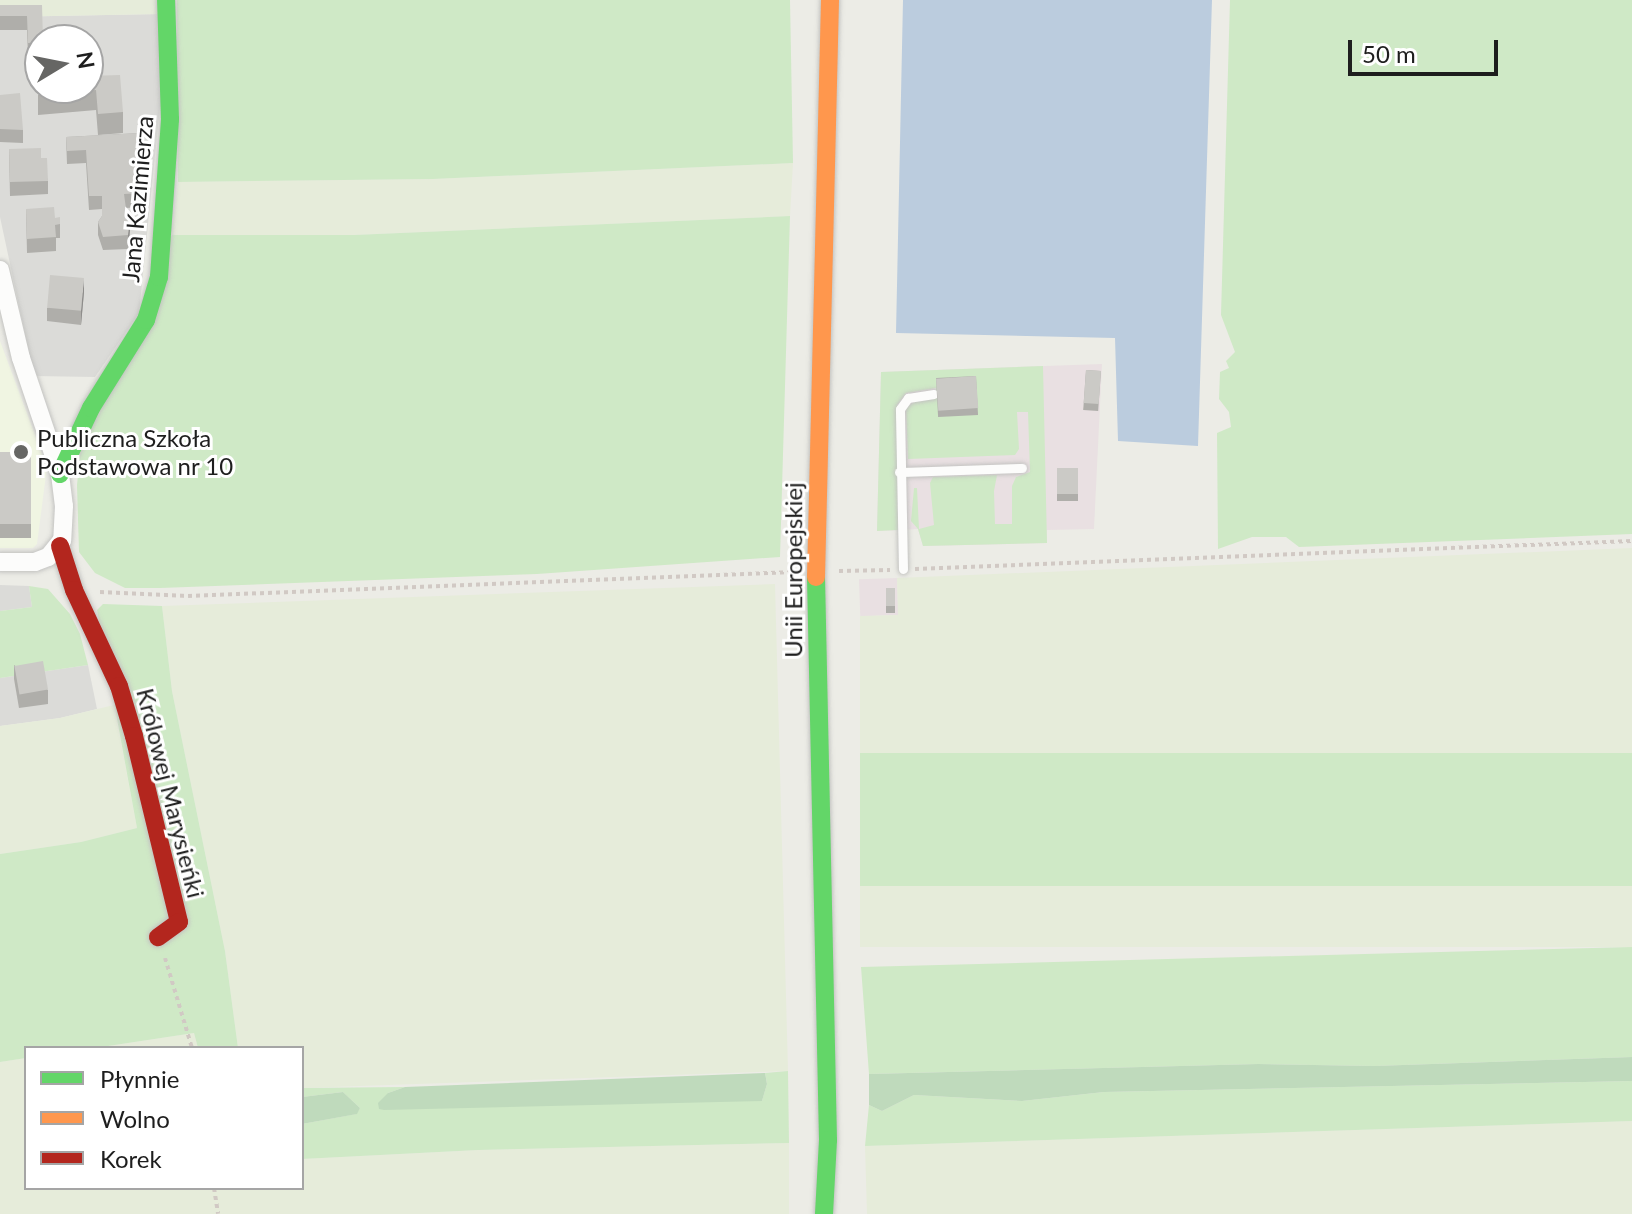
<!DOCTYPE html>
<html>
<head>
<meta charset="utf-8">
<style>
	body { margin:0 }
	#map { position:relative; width:1632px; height:1214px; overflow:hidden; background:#ecece6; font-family:Lato,sans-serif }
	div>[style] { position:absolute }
	.residential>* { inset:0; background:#dbdbd8 }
	.industrial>* { inset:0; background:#e9e0e2; transform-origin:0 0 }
	.education>* { inset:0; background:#f0f5e2 }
	.farmland>* { inset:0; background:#e6ecda; transform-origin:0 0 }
	.grass>* { inset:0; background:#cfe9c6; transform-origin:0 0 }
	.forest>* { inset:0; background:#bfdabc }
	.water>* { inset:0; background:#bbccde }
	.path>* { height:4px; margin-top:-2px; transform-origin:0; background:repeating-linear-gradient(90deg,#d1c9c4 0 4px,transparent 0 8px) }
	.roads { filter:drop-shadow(0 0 2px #c3c3c1) drop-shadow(0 0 2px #c3c3c1) }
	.lane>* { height:9px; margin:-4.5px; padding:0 4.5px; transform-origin:4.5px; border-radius:4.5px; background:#fcfcfb }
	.street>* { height:18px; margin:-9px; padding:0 9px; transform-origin:9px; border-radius:9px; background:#fcfcfb }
	.fast>* { height:18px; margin:-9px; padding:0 9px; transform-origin:9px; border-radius:9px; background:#63d668 }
	.slow>* { height:18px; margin:-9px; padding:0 9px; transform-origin:9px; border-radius:9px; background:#ff974d }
	.jam>* { height:18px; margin:-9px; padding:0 9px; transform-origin:9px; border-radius:9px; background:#b3261e }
	.wall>* { inset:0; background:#afaeaa; transform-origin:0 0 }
	.shaded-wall>* { inset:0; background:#8e8d8b }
	.building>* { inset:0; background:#cbcac6; transform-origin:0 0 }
	.dots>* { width:22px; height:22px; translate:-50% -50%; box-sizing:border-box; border:4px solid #fff; border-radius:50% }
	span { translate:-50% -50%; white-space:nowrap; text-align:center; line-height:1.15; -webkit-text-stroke:6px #fff; paint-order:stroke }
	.street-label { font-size:24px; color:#1e1e1e }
	.poi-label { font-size:24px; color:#1e1e1e }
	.left { translate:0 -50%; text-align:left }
	.legend { position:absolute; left:24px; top:1046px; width:280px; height:144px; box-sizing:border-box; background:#fff; border:2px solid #a5a5a5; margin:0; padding:10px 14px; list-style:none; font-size:24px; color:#1e1e1e }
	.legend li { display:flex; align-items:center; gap:16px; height:40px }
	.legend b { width:40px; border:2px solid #a5a5a5 }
	.north { position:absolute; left:24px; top:24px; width:80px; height:80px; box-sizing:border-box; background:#fff; border:2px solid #a5a5a5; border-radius:50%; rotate:80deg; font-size:22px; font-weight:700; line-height:32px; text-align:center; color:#1e1e1e }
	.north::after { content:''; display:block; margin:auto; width:28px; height:36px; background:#666664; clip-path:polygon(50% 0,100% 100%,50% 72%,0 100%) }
	.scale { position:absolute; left:1348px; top:40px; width:150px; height:36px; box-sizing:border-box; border:4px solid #1e1e1e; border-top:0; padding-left:10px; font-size:24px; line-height:28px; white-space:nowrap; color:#1e1e1e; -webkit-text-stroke:6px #fff; paint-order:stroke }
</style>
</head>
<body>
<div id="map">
	<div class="residential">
		<i style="clip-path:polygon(evenodd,160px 14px,162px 87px,139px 313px,95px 377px,34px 376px,0 217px,0 17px,160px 14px,40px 40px,88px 40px,88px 88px,40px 88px,40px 40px)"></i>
		<i style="clip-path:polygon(0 585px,29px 586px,32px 607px,0 611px)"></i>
		<i style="clip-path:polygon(88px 665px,97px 709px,60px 718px,0 726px,0 678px)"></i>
	</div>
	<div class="industrial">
		<i style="clip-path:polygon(1102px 364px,1094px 529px,1047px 530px,1047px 543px,923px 546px,918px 529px,877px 531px,881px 372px)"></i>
		<i style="left:897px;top:578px;width:37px;height:38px;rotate:88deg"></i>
	</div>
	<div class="education">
		<i style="clip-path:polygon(0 341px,47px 467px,37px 544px,33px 548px,0 548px)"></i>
	</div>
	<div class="farmland">
		<i style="clip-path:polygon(0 0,159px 0,160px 14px,0 17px)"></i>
		<i style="clip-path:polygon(793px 163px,790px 216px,354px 235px,172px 235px,178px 182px,433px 179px)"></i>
		<i style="clip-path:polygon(1632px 548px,1632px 753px,860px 775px,860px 616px,898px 615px,897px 578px)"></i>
		<i style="clip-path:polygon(775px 584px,788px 1071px,302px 1088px,302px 1048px,238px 1048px,225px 951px,172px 691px,162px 606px)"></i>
		<i style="clip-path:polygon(114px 705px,137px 828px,81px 842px,0 854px,0 726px,60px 718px)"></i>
		<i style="left:1632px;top:886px;width:61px;height:772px;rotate:90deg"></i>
		<i style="clip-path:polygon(194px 1033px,198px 1048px,95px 1048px,155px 1039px)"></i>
		<i style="clip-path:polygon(26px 1058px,26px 1188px,302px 1188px,302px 1159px,478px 1150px,789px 1143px,789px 1214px,0 1214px,0 1062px)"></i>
		<i style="clip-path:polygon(1632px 1121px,1632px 1214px,867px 1214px,865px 1146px)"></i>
	</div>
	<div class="grass">
		<i style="clip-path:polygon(177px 0,790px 0,793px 163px,433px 179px,178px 182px)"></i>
		<i style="clip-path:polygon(1230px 0,1632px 0,1632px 534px,1299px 547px,1286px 537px,1252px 537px,1218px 549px,1217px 433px,1231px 427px,1229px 412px,1219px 399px,1220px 372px,1229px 368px,1226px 361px,1235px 352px,1221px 315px)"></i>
		<i style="clip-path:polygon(790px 216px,780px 557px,537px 574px,160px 588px,125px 588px,95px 573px,79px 552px,77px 485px,81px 445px,172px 235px,354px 235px)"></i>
		<i style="clip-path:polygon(1043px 366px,1047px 543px,923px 546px,918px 529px,911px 521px,914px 488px,917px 488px,919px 529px,934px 525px,930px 483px,933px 477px,997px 475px,994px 491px,995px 524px,1012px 524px,1012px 486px,1016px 477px,1030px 472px,1028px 412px,1017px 412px,1019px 449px,1015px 455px,908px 459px,906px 408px,917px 400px,936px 398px,936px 388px,906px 393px,897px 405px,898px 530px,877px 531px,881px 372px)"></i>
		<i style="clip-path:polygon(29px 586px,48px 589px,70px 614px,80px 634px,88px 665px,0 678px,0 611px,32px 607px)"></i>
		<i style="clip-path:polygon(103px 604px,162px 606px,172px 691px,225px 951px,238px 1048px,198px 1048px,194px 1033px,95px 1048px,26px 1048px,26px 1058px,0 1062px,0 854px,81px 842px,137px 828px,97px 610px)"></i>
		<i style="left:1632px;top:753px;width:133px;height:772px;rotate:90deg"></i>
		<i style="clip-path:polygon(1632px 947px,1632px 1057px,1374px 1066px,1258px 1064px,869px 1074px,861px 967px)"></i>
		<i style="clip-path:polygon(788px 1071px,789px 1143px,478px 1150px,302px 1159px,302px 1124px,356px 1114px,360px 1108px,343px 1092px,302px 1097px,302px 1088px,405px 1087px,388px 1093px,762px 1101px,767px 1084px,765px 1073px)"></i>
		<i style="clip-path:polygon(1632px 1081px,1632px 1121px,865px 1146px,869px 1105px,882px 1111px,914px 1095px,1022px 1101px,1104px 1092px)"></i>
	</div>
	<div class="forest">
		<i style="clip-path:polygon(1632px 1057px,1632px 1081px,1104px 1092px,1022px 1101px,914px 1095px,882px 1111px,869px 1105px,869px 1074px,1258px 1064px,1374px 1066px)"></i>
		<i style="clip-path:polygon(765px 1073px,767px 1084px,762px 1101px,384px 1110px,379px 1109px,378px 1103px,388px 1093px,405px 1087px)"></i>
		<i style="clip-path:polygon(343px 1092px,360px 1108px,357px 1114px,302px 1124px,302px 1097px)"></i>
	</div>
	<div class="water">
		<i style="clip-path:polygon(903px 0,1212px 0,1198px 446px,1118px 441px,1115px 338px,896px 333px)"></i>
	</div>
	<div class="path">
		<i style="left:915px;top:569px;width:718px;rotate:-2.24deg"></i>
		<i style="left:839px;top:571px;width:51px;rotate:-1.1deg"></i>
		<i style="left:100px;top:592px;width:88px;rotate:2.6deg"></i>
		<i style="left:188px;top:596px;width:606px;rotate:-2.27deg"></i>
		<i style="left:165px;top:958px;width:94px;rotate:73.3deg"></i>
		<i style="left:214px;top:1188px;width:26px;rotate:81deg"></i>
	</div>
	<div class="roads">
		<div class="lane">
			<i style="left:899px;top:472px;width:123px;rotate:-1.9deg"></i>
			<i style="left:903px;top:569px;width:160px;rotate:-91.1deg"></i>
			<i style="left:900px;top:409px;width:14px;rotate:-54deg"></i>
			<i style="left:908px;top:398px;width:26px;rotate:-9deg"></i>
		</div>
		<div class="street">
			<i style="left:0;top:270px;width:90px;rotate:76.6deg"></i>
			<i style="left:21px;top:358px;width:122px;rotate:71.4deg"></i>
			<i style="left:60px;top:474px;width:32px;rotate:83deg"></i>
			<i style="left:64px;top:506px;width:34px;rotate:93deg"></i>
			<i style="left:62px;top:540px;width:22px;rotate:129deg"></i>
			<i style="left:48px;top:557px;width:14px;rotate:159deg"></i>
			<i style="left:35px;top:562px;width:35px;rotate:180deg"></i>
		</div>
		<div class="fast">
			<i style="left:60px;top:474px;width:73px;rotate:-64.8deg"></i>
			<i style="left:91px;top:408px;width:104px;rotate:-58deg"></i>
			<i style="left:146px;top:320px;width:45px;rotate:-73.2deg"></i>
			<i style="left:159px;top:277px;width:158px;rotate:-86deg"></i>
			<i style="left:170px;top:119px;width:119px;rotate:-91.9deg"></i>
			<i style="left:816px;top:577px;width:563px;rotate:88.78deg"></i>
			<i style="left:828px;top:1140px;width:74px;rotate:93.1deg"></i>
		</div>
		<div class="slow">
			<i style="left:816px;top:577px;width:577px;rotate:-88.61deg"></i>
		</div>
		<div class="jam">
			<i style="left:60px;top:546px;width:46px;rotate:72.3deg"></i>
			<i style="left:74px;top:590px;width:106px;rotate:64.9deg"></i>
			<i style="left:119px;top:686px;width:52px;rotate:73.3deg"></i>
			<i style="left:134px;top:736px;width:191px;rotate:76.4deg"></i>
			<i style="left:179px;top:922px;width:26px;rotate:144deg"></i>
		</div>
	</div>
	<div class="wall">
		<i style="clip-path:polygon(0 5px,42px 5px,40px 56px,28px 56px,27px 30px,0 30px)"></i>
		<i style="clip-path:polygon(88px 76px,123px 112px,123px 133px,98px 135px,96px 110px,38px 115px,38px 79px)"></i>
		<i style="clip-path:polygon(0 95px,23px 130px,23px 143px,0 142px)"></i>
		<i style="clip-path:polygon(140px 133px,142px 207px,126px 208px,130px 230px,128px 249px,103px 250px,98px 235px,98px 222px,102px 216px,102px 209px,89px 210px,86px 163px,67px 164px,66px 137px)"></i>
		<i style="clip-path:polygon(9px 149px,41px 158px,48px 181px,48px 194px,10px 196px)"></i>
		<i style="clip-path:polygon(26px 209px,55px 218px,60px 224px,60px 238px,56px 238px,56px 251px,27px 253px)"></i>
		<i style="clip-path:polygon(84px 292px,81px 325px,47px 321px,47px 308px)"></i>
		<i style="left:1086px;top:370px;width:15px;height:40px;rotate:4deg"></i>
		<i style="left:976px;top:376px;width:39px;height:40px;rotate:87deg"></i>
		<i style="left:0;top:452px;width:31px;height:86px"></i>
		<i style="left:1057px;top:468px;width:21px;height:33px"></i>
		<i style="clip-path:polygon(886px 588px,895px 606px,895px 613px,886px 613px)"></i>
		<i style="clip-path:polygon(14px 665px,48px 690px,48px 704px,19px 708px,14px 679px)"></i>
	</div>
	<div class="shaded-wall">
		<i style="clip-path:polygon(130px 216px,130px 230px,128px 249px,128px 235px)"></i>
		<i style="clip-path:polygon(84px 278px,84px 292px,81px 325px,81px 311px)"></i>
	</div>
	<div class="building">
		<i style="clip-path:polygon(0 5px,42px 5px,43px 40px,40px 40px,40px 42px,28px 43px,27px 16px,0 16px)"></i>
		<i style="clip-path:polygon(120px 75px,123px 112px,98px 114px,96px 90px,38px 95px,38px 79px,40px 79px,40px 88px,88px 88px,88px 76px)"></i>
		<i style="clip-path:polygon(20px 93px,23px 130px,0 129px,0 95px)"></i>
		<i style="clip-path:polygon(140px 133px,142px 193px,124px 194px,127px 216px,130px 216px,128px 235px,103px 237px,98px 222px,102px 216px,102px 196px,89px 196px,86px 150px,67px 151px,66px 137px)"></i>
		<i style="clip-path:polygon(41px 148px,41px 158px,47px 158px,48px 181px,10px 182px,9px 149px)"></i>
		<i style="clip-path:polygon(54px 207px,55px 218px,60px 217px,60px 224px,55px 225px,56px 237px,27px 239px,26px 209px)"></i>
		<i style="left:50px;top:275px;width:34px;height:33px;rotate:5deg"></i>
		<i style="left:1086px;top:370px;width:15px;height:33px;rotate:4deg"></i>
		<i style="left:976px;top:376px;width:32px;height:40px;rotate:86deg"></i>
		<i style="left:0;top:452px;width:31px;height:72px"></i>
		<i style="left:1057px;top:468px;width:21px;height:26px"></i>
		<i style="left:886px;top:588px;width:9px;height:18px"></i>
		<i style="left:43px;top:661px;width:29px;height:29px;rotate:80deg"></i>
	</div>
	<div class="dots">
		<i style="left:21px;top:452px;background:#666664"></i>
	</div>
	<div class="street-label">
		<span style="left:137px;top:199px;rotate:-85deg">Jana Kazimierza</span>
		<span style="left:793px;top:570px;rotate:-90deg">Unii Europejskiej</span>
		<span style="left:171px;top:793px;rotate:76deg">Królowej Marysieńki</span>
	</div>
	<div class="poi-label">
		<span class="left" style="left:37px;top:452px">Publiczna Szkoła<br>Podstawowa nr 10</span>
	</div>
	<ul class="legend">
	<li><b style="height:10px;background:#63d668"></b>Płynnie</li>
	<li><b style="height:10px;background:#ff974d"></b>Wolno</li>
	<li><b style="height:10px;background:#b3261e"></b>Korek</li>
	</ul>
	<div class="north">N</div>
	<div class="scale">50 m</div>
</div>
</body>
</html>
